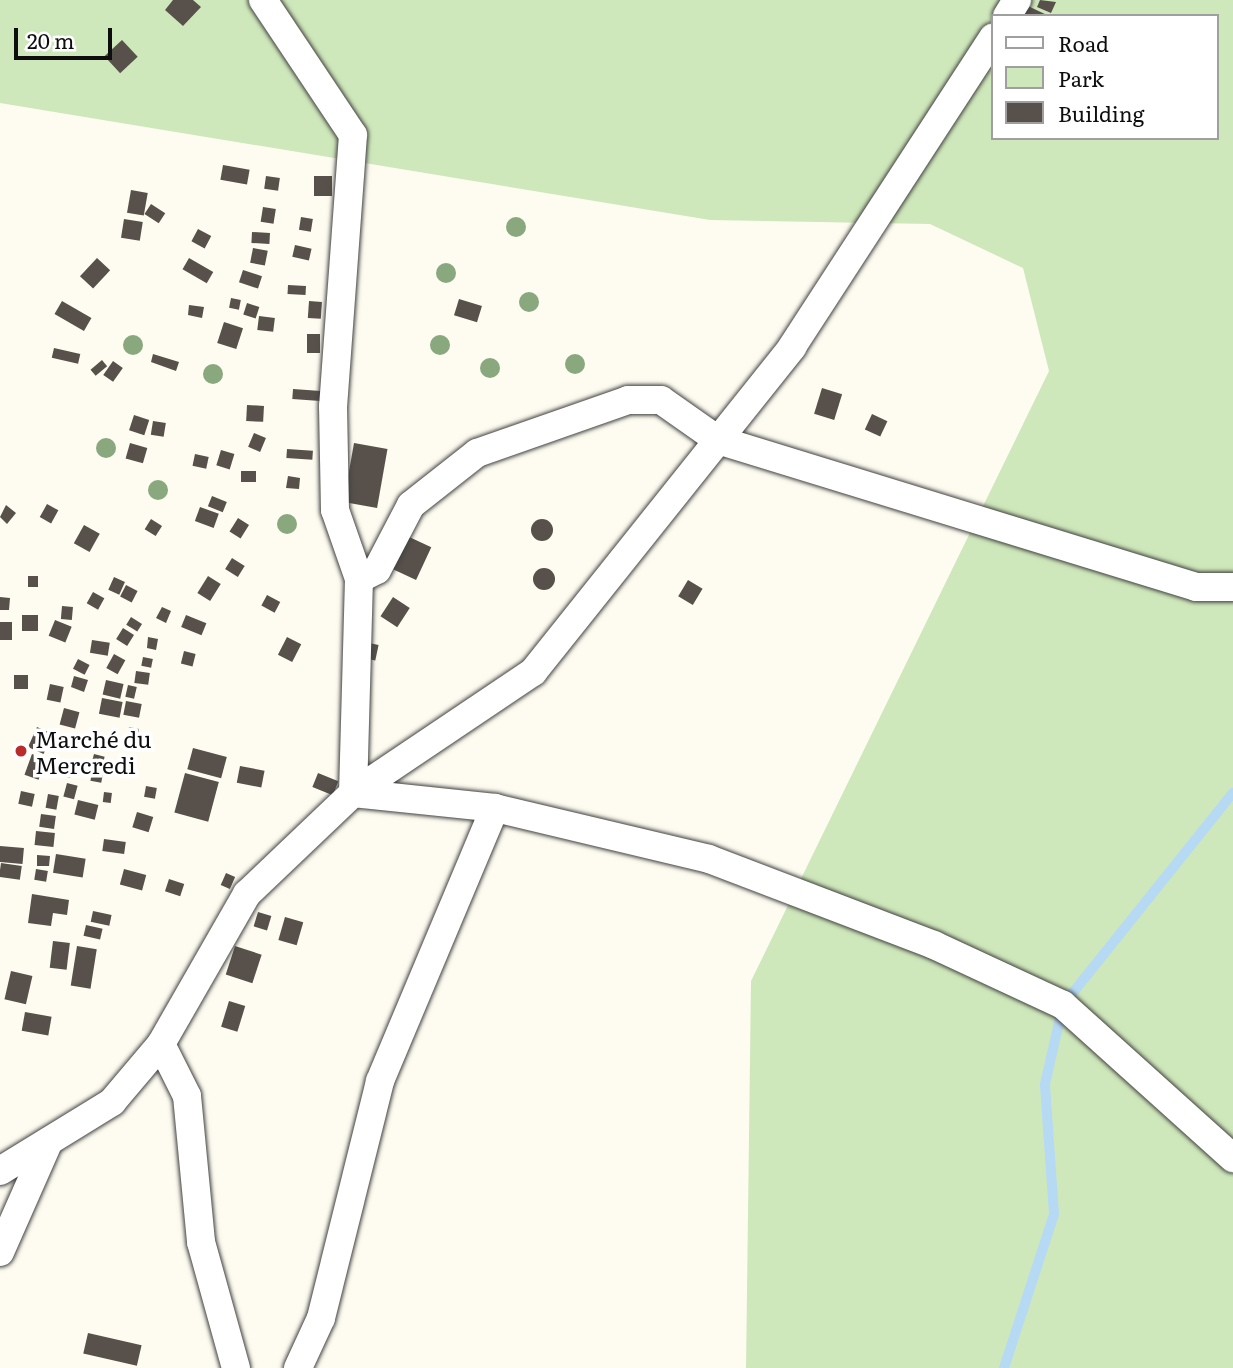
<!DOCTYPE html>
<html>
<head>
<meta charset="utf-8">
<style>
	body { margin:0 }
	#map { position:relative; width:1233px; height:1368px; overflow:hidden; background:#fefcf0; font-family:Literata,serif }
	div>[style] { position:absolute }
	.green>* { inset:0; background:#cfe8bb }
	.stream>* { height:10px; margin:-5px; padding:0 5px; transform-origin:5px; border-radius:5px; background:#b6d9f4 }
	.building>* { inset:0; background:#57504b; transform-origin:0 0 }
	.round { border-radius:50% }
	.roads { filter:drop-shadow(0 0 2px #414141) drop-shadow(0 0 2px #414141) }
	.minor>* { height:28px; margin:-14px; padding:0 14px; transform-origin:14px; border-radius:14px; background:#fff }
	.trees>* { width:20px; height:20px; margin:-10px; border-radius:50%; background:#8aa87e }
	.dots>* { width:19px; height:19px; translate:-50% -50%; box-sizing:border-box; border:4px solid #fff; border-radius:50% }
	span { translate:-50% -50%; white-space:nowrap; text-align:center; line-height:1.15; -webkit-text-stroke:7px #fff; paint-order:stroke }
	.poi-label { font-size:23px; color:#0e0e0e }
	.left { translate:0 -50%; text-align:left }
	.legend { position:absolute; left:991px; top:14px; width:228px; height:126px; box-sizing:border-box; background:#fff; border:2px solid #9f9f9f; margin:0; padding:9px 12px; list-style:none; font-size:21px; color:#0e0e0e }
	.legend li { display:flex; align-items:center; gap:14px; height:35px }
	.legend b { width:35px; border:2px solid #9f9f9f }
	.scale { position:absolute; left:14px; top:28px; width:98px; height:32px; box-sizing:border-box; border:4px solid #0e0e0e; border-top:0; padding-left:9px; font-size:21px; line-height:24px; white-space:nowrap; color:#0e0e0e; -webkit-text-stroke:5px #fff; paint-order:stroke }
</style>
</head>
<body>
<div id="map">
	<div class="green">
		<i style="clip-path:polygon(evenodd,0 0,1233px 0,1233px 1368px,746px 1368px,751px 981px,1049px 371px,1023px 268px,930px 224px,710px 220px,0 103px,0 0,993px 16px,1217px 16px,1217px 138px,993px 138px,993px 16px)"></i>
	</div>
	<div class="stream">
		<i style="left:1004px;top:1368px;width:162px;rotate:-72deg"></i>
		<i style="left:1054px;top:1214px;width:130px;rotate:-94deg"></i>
		<i style="left:1045px;top:1084px;width:81px;rotate:-77.2deg"></i>
		<i style="left:1063px;top:1005px;width:272px;rotate:-51.3deg"></i>
	</div>
	<div class="building">
		<i style="clip-path:polygon(173px 0,193px 0,201px 7px,183px 26px,165px 10px)"></i>
		<i style="clip-path:polygon(1040px 0,1056px 2px,1051px 13px,1037px 7px)"></i>
		<i style="clip-path:polygon(1028px 6px,1049px 16px,1024px 16px)"></i>
		<i style="left:122px;top:40px;width:23px;height:24px;rotate:47deg"></i>
		<i style="left:223px;top:165px;width:27px;height:15px;rotate:10deg"></i>
		<i style="left:266px;top:176px;width:14px;height:13px;rotate:8deg"></i>
		<i style="left:314px;top:176px;width:18px;height:20px"></i>
		<i style="left:131px;top:190px;width:17px;height:23px;rotate:10deg"></i>
		<i style="left:151px;top:204px;width:17px;height:12px;rotate:33deg"></i>
		<i style="left:263px;top:207px;width:13px;height:15px;rotate:9deg"></i>
		<i style="left:301px;top:217px;width:12px;height:13px;rotate:9deg"></i>
		<i style="left:124px;top:219px;width:19px;height:19px;rotate:9deg"></i>
		<i style="left:198px;top:229px;width:15px;height:14px;rotate:28deg"></i>
		<i style="left:252px;top:232px;width:18px;height:11px;rotate:3deg"></i>
		<i style="left:295px;top:245px;width:17px;height:12px;rotate:13deg"></i>
		<i style="left:253px;top:248px;width:15px;height:15px;rotate:11deg"></i>
		<i style="left:97px;top:258px;width:18px;height:25px;rotate:43deg"></i>
		<i style="left:189px;top:258px;width:28px;height:13px;rotate:30deg"></i>
		<i style="left:243px;top:270px;width:20px;height:13px;rotate:18deg"></i>
		<i style="left:288px;top:285px;width:18px;height:9px;rotate:3deg"></i>
		<i style="left:231px;top:298px;width:10px;height:10px;rotate:11deg"></i>
		<i style="left:459px;top:299px;width:24px;height:17px;rotate:17deg"></i>
		<i style="left:62px;top:301px;width:34px;height:15px;rotate:30deg"></i>
		<i style="left:309px;top:301px;width:13px;height:17px;rotate:4deg"></i>
		<i style="left:247px;top:303px;width:13px;height:12px;rotate:18deg"></i>
		<i style="clip-path:polygon(189px 305px,204px 307px,202px 318px,188px 315px)"></i>
		<i style="left:259px;top:316px;width:16px;height:14px;rotate:7deg"></i>
		<i style="left:224px;top:322px;width:20px;height:22px;rotate:18deg"></i>
		<i style="left:307px;top:334px;width:13px;height:19px"></i>
		<i style="left:54px;top:348px;width:27px;height:10px;rotate:13deg"></i>
		<i style="clip-path:polygon(153px 354px,179px 362px,176px 371px,151px 362px)"></i>
		<i style="left:102px;top:360px;width:8px;height:15px;rotate:50deg"></i>
		<i style="left:113px;top:361px;width:12px;height:17px;rotate:35deg"></i>
		<i style="left:822px;top:388px;width:21px;height:27px;rotate:17deg"></i>
		<i style="left:293px;top:389px;width:28px;height:10px;rotate:4deg"></i>
		<i style="left:247px;top:405px;width:17px;height:16px;rotate:3deg"></i>
		<i style="left:872px;top:414px;width:17px;height:17px;rotate:25deg"></i>
		<i style="left:134px;top:415px;width:16px;height:16px;rotate:18deg"></i>
		<i style="left:153px;top:421px;width:13px;height:14px;rotate:9deg"></i>
		<i style="left:254px;top:433px;width:13px;height:15px;rotate:23deg"></i>
		<i style="left:130px;top:443px;width:18px;height:16px;rotate:16deg"></i>
		<i style="left:354px;top:443px;width:34px;height:60px;rotate:10deg"></i>
		<i style="left:287px;top:449px;width:26px;height:9px;rotate:4deg"></i>
		<i style="left:221px;top:450px;width:14px;height:16px;rotate:17deg"></i>
		<i style="left:195px;top:454px;width:14px;height:12px;rotate:12deg"></i>
		<i style="left:241px;top:471px;width:15px;height:11px"></i>
		<i style="clip-path:polygon(288px 476px,300px 478px,299px 489px,286px 488px)"></i>
		<i style="left:212px;top:496px;width:16px;height:11px;rotate:22deg"></i>
		<i style="left:47px;top:504px;width:13px;height:15px;rotate:29deg"></i>
		<i style="clip-path:polygon(6px 505px,16px 513px,7px 524px,0 517px)"></i>
		<i style="left:200px;top:507px;width:20px;height:15px;rotate:20deg"></i>
		<i style="left:238px;top:518px;width:13px;height:16px;rotate:32deg"></i>
		<i class="round" style="left:531px;top:519px;width:22px;height:22px"></i>
		<i style="left:151px;top:519px;width:13px;height:12px;rotate:32deg"></i>
		<i style="left:84px;top:525px;width:18px;height:21px;rotate:29deg"></i>
		<i style="left:405px;top:535px;width:29px;height:36px;rotate:25deg"></i>
		<i style="left:232px;top:558px;width:15px;height:13px;rotate:32deg"></i>
		<i class="round" style="left:533px;top:568px;width:22px;height:22px"></i>
		<i style="left:28px;top:576px;width:10px;height:11px"></i>
		<i style="left:208px;top:576px;width:15px;height:20px;rotate:32deg"></i>
		<i style="left:114px;top:577px;width:12px;height:14px;rotate:24deg"></i>
		<i style="left:688px;top:580px;width:17px;height:19px;rotate:31deg"></i>
		<i style="left:126px;top:585px;width:13px;height:13px;rotate:27deg"></i>
		<i style="left:93px;top:592px;width:13px;height:13px;rotate:29deg"></i>
		<i style="left:267px;top:595px;width:15px;height:12px;rotate:28deg"></i>
		<i style="clip-path:polygon(0 597px,10px 598px,9px 610px,0 610px)"></i>
		<i style="left:393px;top:597px;width:20px;height:23px;rotate:33deg"></i>
		<i style="left:62px;top:606px;width:11px;height:13px;rotate:5deg"></i>
		<i style="clip-path:polygon(162px 607px,171px 611px,166px 623px,156px 618px)"></i>
		<i style="left:22px;top:615px;width:16px;height:16px"></i>
		<i style="left:186px;top:615px;width:22px;height:13px;rotate:22deg"></i>
		<i style="left:131px;top:617px;width:13px;height:9px;rotate:32deg"></i>
		<i style="left:55px;top:620px;width:18px;height:17px;rotate:22deg"></i>
		<i style="left:0;top:622px;width:12px;height:18px"></i>
		<i style="left:123px;top:628px;width:13px;height:13px;rotate:32deg"></i>
		<i style="clip-path:polygon(148px 637px,158px 639px,156px 650px,147px 648px)"></i>
		<i style="left:287px;top:637px;width:16px;height:20px;rotate:27deg"></i>
		<i style="left:92px;top:640px;width:18px;height:13px;rotate:9deg"></i>
		<i style="left:360px;top:641px;width:19px;height:16px;rotate:12deg"></i>
		<i style="left:184px;top:651px;width:12px;height:13px;rotate:14deg"></i>
		<i style="left:114px;top:654px;width:13px;height:16px;rotate:29deg"></i>
		<i style="left:143px;top:657px;width:10px;height:9px;rotate:11deg"></i>
		<i style="left:78px;top:659px;width:13px;height:11px;rotate:27deg"></i>
		<i style="left:136px;top:671px;width:14px;height:12px;rotate:8deg"></i>
		<i style="left:14px;top:675px;width:14px;height:14px"></i>
		<i style="clip-path:polygon(74px 676px,88px 680px,84px 692px,71px 687px)"></i>
		<i style="left:106px;top:680px;width:18px;height:15px;rotate:13deg"></i>
		<i style="left:50px;top:684px;width:14px;height:16px;rotate:12deg"></i>
		<i style="left:128px;top:685px;width:9px;height:12px;rotate:13deg"></i>
		<i style="left:102px;top:698px;width:21px;height:16px;rotate:11deg"></i>
		<i style="left:126px;top:701px;width:16px;height:14px;rotate:11deg"></i>
		<i style="left:64px;top:708px;width:16px;height:17px;rotate:15deg"></i>
		<i style="left:37px;top:727px;width:17px;height:22px;rotate:24deg"></i>
		<i style="clip-path:polygon(129px 727px,139px 729px,137px 741px,126px 740px)"></i>
		<i style="left:58px;top:737px;width:8px;height:11px;rotate:14deg"></i>
		<i style="left:193px;top:748px;width:35px;height:22px;rotate:15deg"></i>
		<i style="left:32px;top:754px;width:15px;height:22px;rotate:20deg"></i>
		<i style="left:94px;top:754px;width:11px;height:16px;rotate:15deg"></i>
		<i style="left:120px;top:758px;width:13px;height:17px;rotate:9deg"></i>
		<i style="left:54px;top:762px;width:19px;height:12px;rotate:12deg"></i>
		<i style="left:240px;top:766px;width:25px;height:17px;rotate:11deg"></i>
		<i style="left:92px;top:772px;width:11px;height:9px;rotate:10deg"></i>
		<i style="left:185px;top:773px;width:35px;height:41px;rotate:15deg"></i>
		<i style="left:318px;top:773px;width:22px;height:15px;rotate:22deg"></i>
		<i style="left:67px;top:783px;width:11px;height:14px;rotate:15deg"></i>
		<i style="left:146px;top:786px;width:11px;height:11px;rotate:10deg"></i>
		<i style="left:21px;top:791px;width:14px;height:13px;rotate:12deg"></i>
		<i style="left:104px;top:792px;width:8px;height:10px;rotate:7deg"></i>
		<i style="left:48px;top:794px;width:11px;height:14px;rotate:10deg"></i>
		<i style="left:78px;top:800px;width:21px;height:15px;rotate:14deg"></i>
		<i style="left:137px;top:812px;width:17px;height:16px;rotate:17deg"></i>
		<i style="left:41px;top:814px;width:15px;height:13px;rotate:8deg"></i>
		<i style="left:36px;top:831px;width:19px;height:14px;rotate:6deg"></i>
		<i style="left:104px;top:839px;width:22px;height:12px;rotate:8deg"></i>
		<i style="left:0;top:846px;width:24px;height:16px;rotate:5deg"></i>
		<i style="left:56px;top:854px;width:30px;height:19px;rotate:9deg"></i>
		<i style="clip-path:polygon(37px 855px,50px 856px,49px 866px,37px 866px)"></i>
		<i style="left:1px;top:863px;width:21px;height:14px;rotate:8deg"></i>
		<i style="left:36px;top:869px;width:12px;height:11px;rotate:9deg"></i>
		<i style="left:124px;top:869px;width:23px;height:16px;rotate:15deg"></i>
		<i style="left:226px;top:873px;width:10px;height:13px;rotate:24deg"></i>
		<i style="left:169px;top:879px;width:16px;height:13px;rotate:18deg"></i>
		<i style="clip-path:polygon(32px 894px,69px 900px,67px 915px,53px 913px,51px 926px,28px 923px)"></i>
		<i style="left:93px;top:911px;width:19px;height:11px;rotate:12deg"></i>
		<i style="left:258px;top:912px;width:14px;height:15px;rotate:17deg"></i>
		<i style="left:285px;top:917px;width:19px;height:24px;rotate:16deg"></i>
		<i style="left:86px;top:925px;width:17px;height:11px;rotate:13deg"></i>
		<i style="left:53px;top:941px;width:17px;height:27px;rotate:7deg"></i>
		<i style="left:77px;top:946px;width:20px;height:40px;rotate:9deg"></i>
		<i style="left:235px;top:946px;width:28px;height:30px;rotate:18deg"></i>
		<i style="left:11px;top:971px;width:22px;height:29px;rotate:13deg"></i>
		<i style="left:229px;top:1001px;width:17px;height:27px;rotate:17deg"></i>
		<i style="left:25px;top:1012px;width:27px;height:19px;rotate:10deg"></i>
		<i style="left:88px;top:1333px;width:55px;height:21px;rotate:13deg"></i>
	</div>
	<div class="roads">
		<div class="minor">
			<i style="left:263px;top:0;width:162px;rotate:56.3deg"></i>
			<i style="left:353px;top:135px;width:272px;rotate:94.2deg"></i>
			<i style="left:333px;top:406px;width:104px;rotate:88.9deg"></i>
			<i style="left:335px;top:510px;width:73px;rotate:70.8deg"></i>
			<i style="left:359px;top:579px;width:214px;rotate:91.6deg"></i>
			<i style="left:353px;top:793px;width:143px;rotate:6deg"></i>
			<i style="left:495px;top:808px;width:220px;rotate:13.4deg"></i>
			<i style="left:709px;top:859px;width:241px;rotate:20.9deg"></i>
			<i style="left:934px;top:945px;width:142px;rotate:24.9deg"></i>
			<i style="left:1063px;top:1005px;width:229px;rotate:42deg"></i>
			<i style="left:1007px;top:16px;width:19px;rotate:-58deg"></i>
			<i style="left:359px;top:579px;width:20px;rotate:-27deg"></i>
			<i style="left:377px;top:570px;width:73px;rotate:-62.4deg"></i>
			<i style="left:411px;top:505px;width:84px;rotate:-38.2deg"></i>
			<i style="left:477px;top:453px;width:160px;rotate:-19.3deg"></i>
			<i style="left:628px;top:400px;width:33px"></i>
			<i style="left:661px;top:400px;width:70px;rotate:35.1deg"></i>
			<i style="left:718px;top:440px;width:500px;rotate:17.09deg"></i>
			<i style="left:1196px;top:587px;width:37px"></i>
			<i style="left:161px;top:1044px;width:58px;rotate:63.4deg"></i>
			<i style="left:187px;top:1096px;width:147px;rotate:84.5deg"></i>
			<i style="left:201px;top:1242px;width:131px;rotate:74.5deg"></i>
			<i style="left:0;top:1171px;width:132px;rotate:-31.6deg"></i>
			<i style="left:112px;top:1102px;width:76px;rotate:-49.8deg"></i>
			<i style="left:161px;top:1044px;width:173px;rotate:-60.2deg"></i>
			<i style="left:247px;top:894px;width:146px;rotate:-43.6deg"></i>
			<i style="left:353px;top:793px;width:217px;rotate:-33.9deg"></i>
			<i style="left:533px;top:672px;width:416px;rotate:-51.4deg"></i>
			<i style="left:792px;top:347px;width:369px;rotate:-57deg"></i>
			<i style="left:0;top:1252px;width:121px;rotate:-66.2deg"></i>
			<i style="left:298px;top:1368px;width:55px;rotate:-65.3deg"></i>
			<i style="left:321px;top:1318px;width:244px;rotate:-76deg"></i>
			<i style="left:380px;top:1081px;width:296px;rotate:-67.2deg"></i>
		</div>
	</div>
	<div class="trees">
		<i style="left:516px;top:227px"></i>
		<i style="left:446px;top:273px"></i>
		<i style="left:529px;top:302px"></i>
		<i style="left:133px;top:345px"></i>
		<i style="left:440px;top:345px"></i>
		<i style="left:575px;top:364px"></i>
		<i style="left:490px;top:368px"></i>
		<i style="left:213px;top:374px"></i>
		<i style="left:106px;top:448px"></i>
		<i style="left:158px;top:490px"></i>
		<i style="left:287px;top:524px"></i>
	</div>
	<div class="dots">
		<i style="left:21px;top:751px;background:#ba2c2b"></i>
	</div>
	<div class="poi-label">
		<span class="left" style="left:35px;top:751px">Marché du<br>Mercredi</span>
	</div>
	<ul class="legend">
	<li><b style="height:9px;background:#fff"></b>Road</li>
	<li><b style="height:19px;background:#cfe8bb"></b>Park</li>
	<li><b style="height:19px;background:#57504b"></b>Building</li>
	</ul>
	<div class="scale">20 m</div>
</div>
</body>
</html>
